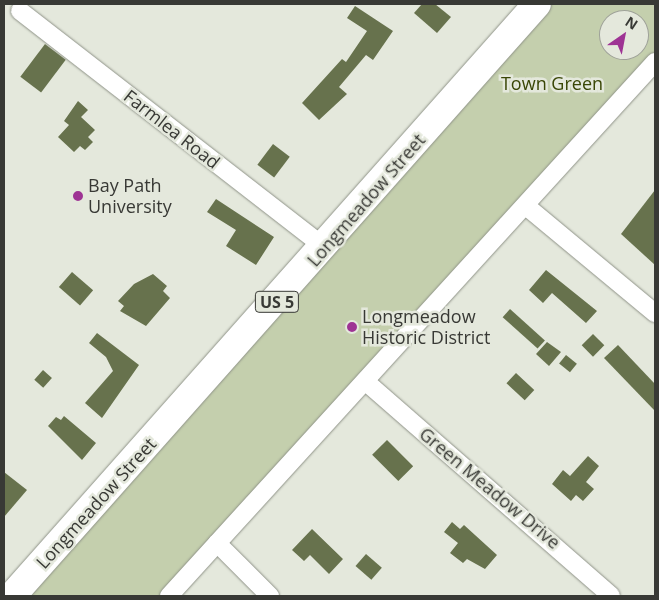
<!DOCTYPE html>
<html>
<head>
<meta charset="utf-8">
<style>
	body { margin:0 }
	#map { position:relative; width:659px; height:600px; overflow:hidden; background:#e4e8dc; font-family:"Open Sans",sans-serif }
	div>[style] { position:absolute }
	.green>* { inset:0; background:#c4cfad }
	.building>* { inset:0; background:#67724d; transform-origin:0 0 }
	.roads { filter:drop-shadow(0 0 1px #8f9388) drop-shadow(0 0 1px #8f9388) }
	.minor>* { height:18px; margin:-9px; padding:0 9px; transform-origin:9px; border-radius:9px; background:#fff }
	.primary>* { height:28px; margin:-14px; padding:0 14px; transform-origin:14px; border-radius:14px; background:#fff }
	.dots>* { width:14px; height:14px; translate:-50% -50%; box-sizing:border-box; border:2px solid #e4e8dc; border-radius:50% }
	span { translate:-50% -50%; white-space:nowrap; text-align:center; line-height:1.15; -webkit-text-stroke:5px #e4e8dc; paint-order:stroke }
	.shield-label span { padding:1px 4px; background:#e4e8dc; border:1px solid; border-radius:4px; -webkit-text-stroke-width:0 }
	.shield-label { font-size:16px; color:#383935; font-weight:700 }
	.park-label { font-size:18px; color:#394605 }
	.street-label { font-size:18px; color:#383935 }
	.poi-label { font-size:18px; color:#383935 }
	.left { translate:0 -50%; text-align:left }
	.frame { position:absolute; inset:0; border:5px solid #383935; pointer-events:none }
	.north { position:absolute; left:599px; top:10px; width:50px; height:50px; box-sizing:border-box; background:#e4e8dc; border:1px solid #9fa299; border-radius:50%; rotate:33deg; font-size:14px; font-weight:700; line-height:20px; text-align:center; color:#383935 }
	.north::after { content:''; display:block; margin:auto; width:18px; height:22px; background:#9e3394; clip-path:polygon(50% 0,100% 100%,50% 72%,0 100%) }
</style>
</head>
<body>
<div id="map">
	<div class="green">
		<i style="clip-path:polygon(evenodd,537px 4px,655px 4px,655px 62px,169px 596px,12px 596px,537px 4px,609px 20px,639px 20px,639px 50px,609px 50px,609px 20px)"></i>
	</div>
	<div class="building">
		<i style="clip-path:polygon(422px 4px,435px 4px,451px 17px,437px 33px,414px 13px)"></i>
		<i style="clip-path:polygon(355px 6px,393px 31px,373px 60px,366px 55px,339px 87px,347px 94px,319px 120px,302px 103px,342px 59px,346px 62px,367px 31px,347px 18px)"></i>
		<i style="left:45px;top:44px;width:26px;height:41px;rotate:37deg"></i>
		<i style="clip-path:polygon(78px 101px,88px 110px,81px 117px,95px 130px,88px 137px,93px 142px,85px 150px,80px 146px,74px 152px,58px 137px,69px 125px,64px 121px)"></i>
		<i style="left:273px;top:144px;width:21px;height:26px;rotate:37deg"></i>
		<i style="clip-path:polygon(655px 190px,655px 265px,621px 234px)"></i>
		<i style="clip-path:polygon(216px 199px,274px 237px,256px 265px,226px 246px,236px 230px,207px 212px)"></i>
		<i style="clip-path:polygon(546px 270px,597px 311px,586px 323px,552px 293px,543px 303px,529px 290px)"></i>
		<i style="left:72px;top:272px;width:28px;height:20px;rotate:41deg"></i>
		<i style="clip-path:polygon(153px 274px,167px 286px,163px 291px,170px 298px,146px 326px,120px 311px,124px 306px,118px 301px,134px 284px)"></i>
		<i style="left:510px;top:309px;width:47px;height:11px;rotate:42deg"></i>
		<i style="clip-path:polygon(97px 333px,139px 365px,102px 418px,85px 403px,113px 371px,106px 357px,89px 343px)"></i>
		<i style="left:593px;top:334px;width:16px;height:16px;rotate:45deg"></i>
		<i style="clip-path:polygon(547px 342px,561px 352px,549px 366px,536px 354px)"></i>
		<i style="clip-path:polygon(618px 345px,655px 384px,655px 411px,604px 358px)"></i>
		<i style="left:566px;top:355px;width:14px;height:11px;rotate:39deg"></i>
		<i style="left:43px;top:370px;width:12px;height:13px;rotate:42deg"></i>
		<i style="left:516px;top:373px;width:25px;height:14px;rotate:43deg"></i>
		<i style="clip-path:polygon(64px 416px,96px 443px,82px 460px,48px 426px,56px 417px,61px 420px)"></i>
		<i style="left:387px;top:440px;width:37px;height:21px;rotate:45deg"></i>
		<i style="clip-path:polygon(588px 456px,599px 466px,586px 482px,594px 489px,583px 501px,576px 495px,571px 501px,552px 484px,563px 470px,570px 476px)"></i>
		<i style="clip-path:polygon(4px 472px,27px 490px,4px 517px)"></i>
		<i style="clip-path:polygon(452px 522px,460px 529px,464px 525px,497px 555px,485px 569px,467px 559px,463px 563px,450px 553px,458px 543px,444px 532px)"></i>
		<i style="clip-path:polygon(312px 529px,343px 559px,329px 574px,310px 555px,304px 561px,292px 550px)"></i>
		<i style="left:366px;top:554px;width:21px;height:16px;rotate:41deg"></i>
	</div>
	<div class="roads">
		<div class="minor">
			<i style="left:20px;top:11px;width:386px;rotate:37.8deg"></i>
			<i style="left:526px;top:206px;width:168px;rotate:39.7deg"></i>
			<i style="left:366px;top:382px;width:325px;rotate:41.1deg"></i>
			<i style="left:217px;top:543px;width:75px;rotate:45deg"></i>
			<i style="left:169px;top:596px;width:722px;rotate:-47.69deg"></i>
		</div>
		<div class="primary">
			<i style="left:12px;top:596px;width:791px;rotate:-48.43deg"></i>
		</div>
	</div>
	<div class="dots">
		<i style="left:78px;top:196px;background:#9e3394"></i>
		<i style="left:352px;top:327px;background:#9e3394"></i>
	</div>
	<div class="shield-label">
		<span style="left:277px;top:302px">US 5</span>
	</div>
	<div class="park-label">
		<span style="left:552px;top:83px">Town Green</span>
	</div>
	<div class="street-label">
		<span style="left:172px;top:129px;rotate:38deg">Farmlea Road</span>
		<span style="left:366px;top:200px;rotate:-49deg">Longmeadow Street</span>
		<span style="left:490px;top:488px;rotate:40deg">Green Meadow Drive</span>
		<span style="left:96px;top:503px;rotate:-48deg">Longmeadow Street</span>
	</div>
	<div class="poi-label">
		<span class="left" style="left:88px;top:196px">Bay Path<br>University</span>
		<span class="left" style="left:362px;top:327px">Longmeadow<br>Historic District</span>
	</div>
	<div class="frame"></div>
	<div class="north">N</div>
</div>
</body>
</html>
